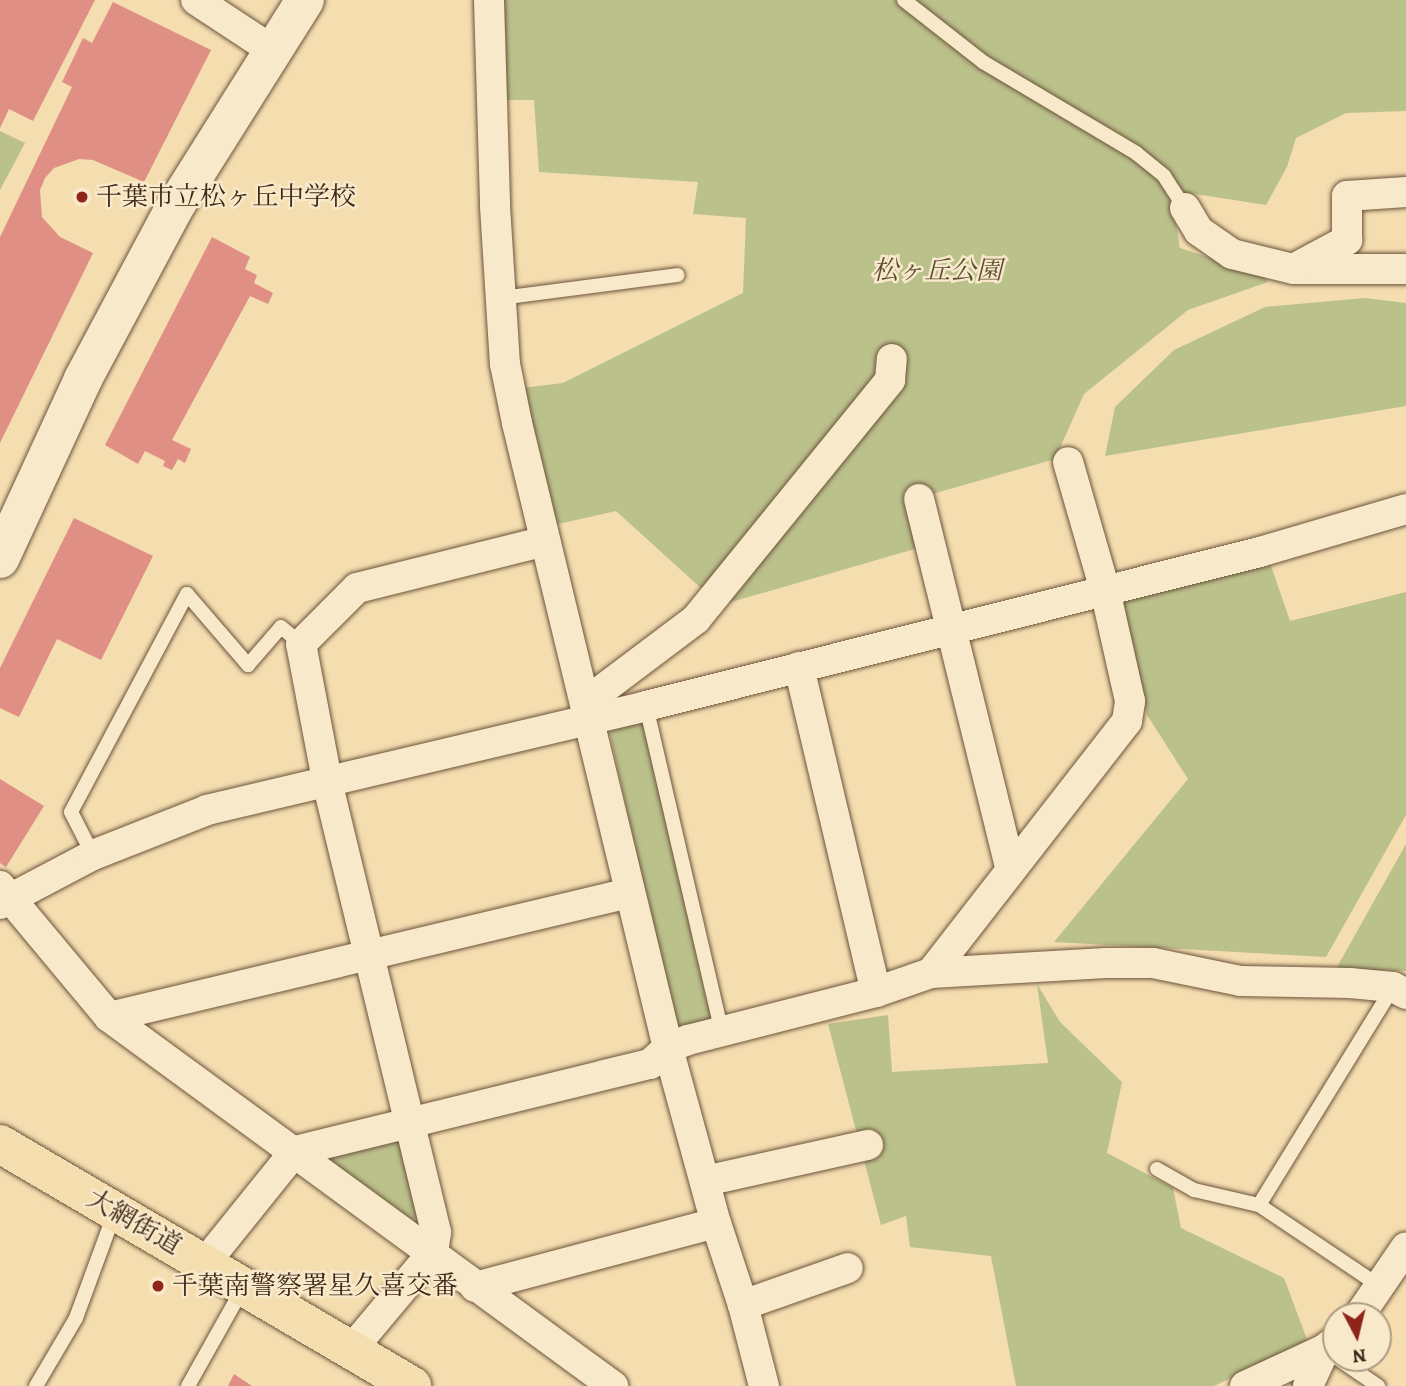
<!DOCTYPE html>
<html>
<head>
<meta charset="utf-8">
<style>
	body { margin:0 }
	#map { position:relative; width:1406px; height:1386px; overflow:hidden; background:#f4ddaf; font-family:Alegreya,"Noto Serif JP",serif }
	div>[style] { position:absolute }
	.green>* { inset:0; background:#bbc18b }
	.building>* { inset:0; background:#e08f85 }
	.roads { filter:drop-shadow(0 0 2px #6c543d) drop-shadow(0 0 2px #6c543d) }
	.lane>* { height:14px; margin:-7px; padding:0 7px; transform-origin:7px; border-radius:7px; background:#f8e9cb }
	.street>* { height:30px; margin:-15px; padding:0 15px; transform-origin:15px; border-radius:15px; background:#f8e9cb }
	.secondary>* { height:38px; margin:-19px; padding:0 19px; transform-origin:19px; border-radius:19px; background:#f8e9cb }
	.primary>* { height:38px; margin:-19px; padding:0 19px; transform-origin:19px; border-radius:19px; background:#f4ddaf }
	.dots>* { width:19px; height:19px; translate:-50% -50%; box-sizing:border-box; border:4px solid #f8e9cb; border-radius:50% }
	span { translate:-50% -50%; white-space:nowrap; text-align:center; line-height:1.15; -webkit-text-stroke:5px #f8e9cb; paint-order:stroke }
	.poi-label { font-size:26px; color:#3e2717 }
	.left { translate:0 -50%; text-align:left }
	.park-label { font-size:26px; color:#5d4e34; font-style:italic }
	.street-label { font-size:26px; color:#3e2717 }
	.north { position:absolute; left:1322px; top:1302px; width:70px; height:70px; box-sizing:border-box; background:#f8e9cb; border:2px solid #ae9b83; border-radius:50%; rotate:173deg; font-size:19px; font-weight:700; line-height:28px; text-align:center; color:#3e2717 }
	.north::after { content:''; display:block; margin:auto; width:24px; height:32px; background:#8f2418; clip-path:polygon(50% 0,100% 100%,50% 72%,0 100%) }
</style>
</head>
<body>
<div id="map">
	<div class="green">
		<i style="clip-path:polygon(504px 0,1406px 0,1406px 111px,1346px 113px,1296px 138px,1287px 167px,1266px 205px,1189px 193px,1172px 200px,1180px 248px,1263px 275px,1268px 282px,1188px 310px,1084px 394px,1055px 459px,908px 501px,918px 548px,683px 616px,703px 590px,616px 511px,554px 525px,522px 388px,563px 383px,743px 293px,746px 218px,693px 214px,698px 182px,539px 172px,534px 100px,506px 100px,502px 54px)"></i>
		<i style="clip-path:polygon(0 131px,25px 143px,0 190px)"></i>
		<i style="clip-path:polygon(1365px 298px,1406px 303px,1406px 406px,1105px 456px,1115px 407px,1174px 350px,1265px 307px)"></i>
		<i style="clip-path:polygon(1268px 557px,1290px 621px,1406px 592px,1406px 815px,1326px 957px,1054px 942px,1188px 779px,1147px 715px,1121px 594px)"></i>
		<i style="clip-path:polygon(643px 722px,714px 1011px,712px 1019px,681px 1026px,674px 1020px,610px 734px,615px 728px)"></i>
		<i style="clip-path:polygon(1406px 844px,1406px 971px,1336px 969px)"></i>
		<i style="clip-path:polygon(1037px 984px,1060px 1022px,1122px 1082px,1107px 1153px,1173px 1188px,1181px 1228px,1284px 1278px,1308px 1342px,1214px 1386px,1016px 1386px,991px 1256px,910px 1247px,906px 1216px,881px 1225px,828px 1024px,888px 1015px,892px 1072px,1048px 1063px)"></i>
		<i style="clip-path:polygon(397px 1135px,424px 1216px,410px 1220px,329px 1161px,330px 1152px)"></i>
	</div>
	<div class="building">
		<i style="clip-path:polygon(0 0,95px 0,33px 121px,9px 109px,0 128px)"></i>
		<i style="clip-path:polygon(113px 2px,211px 50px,144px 182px,93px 160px,79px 159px,54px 168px,45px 178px,40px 190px,42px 217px,60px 237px,93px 253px,0 443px,0 237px,72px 87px,62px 82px,83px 38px,92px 43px)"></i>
		<i style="clip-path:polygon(212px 237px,250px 257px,245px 269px,257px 275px,254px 283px,273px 293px,268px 304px,250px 296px,172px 440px,191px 449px,185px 463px,178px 459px,172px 470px,163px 466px,165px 461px,145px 451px,138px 464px,105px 445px)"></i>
		<i style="clip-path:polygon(74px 518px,153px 556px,101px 660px,57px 639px,19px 717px,0 708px,0 668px)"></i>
		<i style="clip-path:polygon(0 779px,44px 806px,6px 867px,0 863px)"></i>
		<i style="clip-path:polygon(234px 1374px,252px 1386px,228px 1386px)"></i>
	</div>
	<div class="roads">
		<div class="lane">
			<i style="left:904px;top:0;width:100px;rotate:38.1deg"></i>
			<i style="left:983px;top:62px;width:178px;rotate:30.7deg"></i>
			<i style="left:1136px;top:153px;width:36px;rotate:39deg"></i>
			<i style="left:1164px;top:176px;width:38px;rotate:57deg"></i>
			<i style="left:501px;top:298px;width:178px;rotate:-7.4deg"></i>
			<i style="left:646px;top:706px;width:335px;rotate:76.9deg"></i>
			<i style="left:93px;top:855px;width:48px;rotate:-117.1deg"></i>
			<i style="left:71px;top:812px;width:247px;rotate:-62deg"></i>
			<i style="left:187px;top:594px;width:94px;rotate:49.3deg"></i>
			<i style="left:248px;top:665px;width:50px;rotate:-49deg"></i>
			<i style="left:281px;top:627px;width:26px;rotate:40deg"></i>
			<i style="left:1157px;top:1169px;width:43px;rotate:29.6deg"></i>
			<i style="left:1194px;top:1190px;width:67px;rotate:13deg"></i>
			<i style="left:1259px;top:1205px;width:147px;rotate:33.9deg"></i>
			<i style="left:1259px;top:1205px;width:256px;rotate:-58.4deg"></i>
			<i style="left:1337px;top:1358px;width:50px;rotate:34.3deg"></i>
			<i style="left:36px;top:1386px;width:79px;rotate:-59.5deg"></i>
			<i style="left:76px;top:1318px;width:113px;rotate:-69.8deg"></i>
			<i style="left:188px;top:1386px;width:112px;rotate:-60.7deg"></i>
		</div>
		<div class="street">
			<i style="left:196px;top:0;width:91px;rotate:33.3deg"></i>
			<i style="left:489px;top:0;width:206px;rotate:88.3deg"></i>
			<i style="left:495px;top:206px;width:158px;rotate:86.4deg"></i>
			<i style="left:505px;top:364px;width:60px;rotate:78.5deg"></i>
			<i style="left:517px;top:423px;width:643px;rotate:76.42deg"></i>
			<i style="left:668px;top:1048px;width:181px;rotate:74.7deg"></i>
			<i style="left:716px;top:1223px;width:86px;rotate:71.8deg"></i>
			<i style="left:743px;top:1305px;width:84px;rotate:75.5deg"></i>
			<i style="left:1185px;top:208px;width:27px;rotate:59deg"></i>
			<i style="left:1199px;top:231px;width:40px;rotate:34.9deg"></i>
			<i style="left:1232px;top:254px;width:63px;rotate:13.8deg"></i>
			<i style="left:1293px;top:269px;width:113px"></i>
			<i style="left:1299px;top:266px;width:55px;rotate:-28.4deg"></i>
			<i style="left:1347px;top:240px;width:44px;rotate:-90deg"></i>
			<i style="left:1347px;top:196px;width:59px;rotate:-3.9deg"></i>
			<i style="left:919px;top:499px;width:379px;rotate:76.1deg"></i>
			<i style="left:799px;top:667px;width:334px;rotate:76.7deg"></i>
			<i style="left:586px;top:702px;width:138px;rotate:-37deg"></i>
			<i style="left:696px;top:619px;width:308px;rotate:-50.9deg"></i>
			<i style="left:890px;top:380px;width:21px;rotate:-85deg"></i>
			<i style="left:0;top:886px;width:170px;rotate:50.2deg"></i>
			<i style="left:109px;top:1017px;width:625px;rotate:36.21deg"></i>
			<i style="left:0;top:904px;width:105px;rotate:-27.8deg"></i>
			<i style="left:93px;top:855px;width:123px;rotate:-21.5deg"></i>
			<i style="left:207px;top:810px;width:451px;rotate:-13.3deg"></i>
			<i style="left:646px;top:706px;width:633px;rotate:-14.08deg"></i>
			<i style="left:1260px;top:552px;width:152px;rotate:-16.4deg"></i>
			<i style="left:931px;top:973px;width:175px;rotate:-3.3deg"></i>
			<i style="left:1106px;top:963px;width:47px"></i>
			<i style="left:1153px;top:963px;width:90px;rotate:11.6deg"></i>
			<i style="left:1241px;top:981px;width:109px;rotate:1.1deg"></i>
			<i style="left:1350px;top:983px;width:43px;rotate:5.3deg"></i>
			<i style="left:1393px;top:987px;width:15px;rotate:28deg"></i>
			<i style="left:109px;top:1017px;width:535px;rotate:-13.41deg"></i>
			<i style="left:705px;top:1181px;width:167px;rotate:-12.5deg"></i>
			<i style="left:205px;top:1263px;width:144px;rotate:-51.2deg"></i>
			<i style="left:295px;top:1151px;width:366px;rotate:-13.8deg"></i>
			<i style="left:650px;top:1064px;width:24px;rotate:-42deg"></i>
			<i style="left:668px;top:1048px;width:22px;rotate:-22deg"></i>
			<i style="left:688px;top:1040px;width:194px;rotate:-14.3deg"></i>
			<i style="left:876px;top:992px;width:58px;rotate:-19.1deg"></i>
			<i style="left:931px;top:973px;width:319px;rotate:-52.1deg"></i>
			<i style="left:1127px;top:721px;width:20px;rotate:-81deg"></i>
			<i style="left:1130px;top:701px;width:114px;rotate:-102.7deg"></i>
			<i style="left:1105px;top:590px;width:133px;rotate:-106.1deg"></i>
			<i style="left:475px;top:1287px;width:249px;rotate:-14.9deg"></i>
			<i style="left:743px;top:1305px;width:111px;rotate:-19.4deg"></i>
			<i style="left:1359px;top:1316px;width:83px;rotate:-55.7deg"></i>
			<i style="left:352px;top:1349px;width:126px;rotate:-50.1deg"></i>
			<i style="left:433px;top:1252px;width:20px;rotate:-81deg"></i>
			<i style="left:436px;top:1232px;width:465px;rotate:-103.6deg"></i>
			<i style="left:327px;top:780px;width:138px;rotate:-100.8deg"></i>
			<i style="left:301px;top:644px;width:79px;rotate:-45deg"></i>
			<i style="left:357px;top:588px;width:194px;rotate:-14deg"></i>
			<i style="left:1245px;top:1386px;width:88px;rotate:-24.8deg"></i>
			<i style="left:1325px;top:1349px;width:14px;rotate:-39deg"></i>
			<i style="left:1308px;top:1386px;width:41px;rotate:-65.3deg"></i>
		</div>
		<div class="secondary">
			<i style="left:0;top:559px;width:198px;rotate:-65.2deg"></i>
			<i style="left:83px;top:379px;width:197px;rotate:-61.9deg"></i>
			<i style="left:176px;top:205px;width:242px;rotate:-57.8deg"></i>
		</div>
		<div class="primary">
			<i style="left:0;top:1144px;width:478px;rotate:30.4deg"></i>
		</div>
	</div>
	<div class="dots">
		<i style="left:82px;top:197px;background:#8f2418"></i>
		<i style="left:158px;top:1286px;background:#8f2418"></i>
	</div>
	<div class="poi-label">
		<span class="left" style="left:96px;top:197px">千葉市立松ヶ丘中学校</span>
		<span class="left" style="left:172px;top:1286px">千葉南警察署星久喜交番</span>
	</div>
	<div class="park-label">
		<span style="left:937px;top:271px">松ヶ丘公園</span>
	</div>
	<div class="street-label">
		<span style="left:134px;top:1222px;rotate:30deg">大網街道</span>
	</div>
	<div class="north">N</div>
</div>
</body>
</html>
